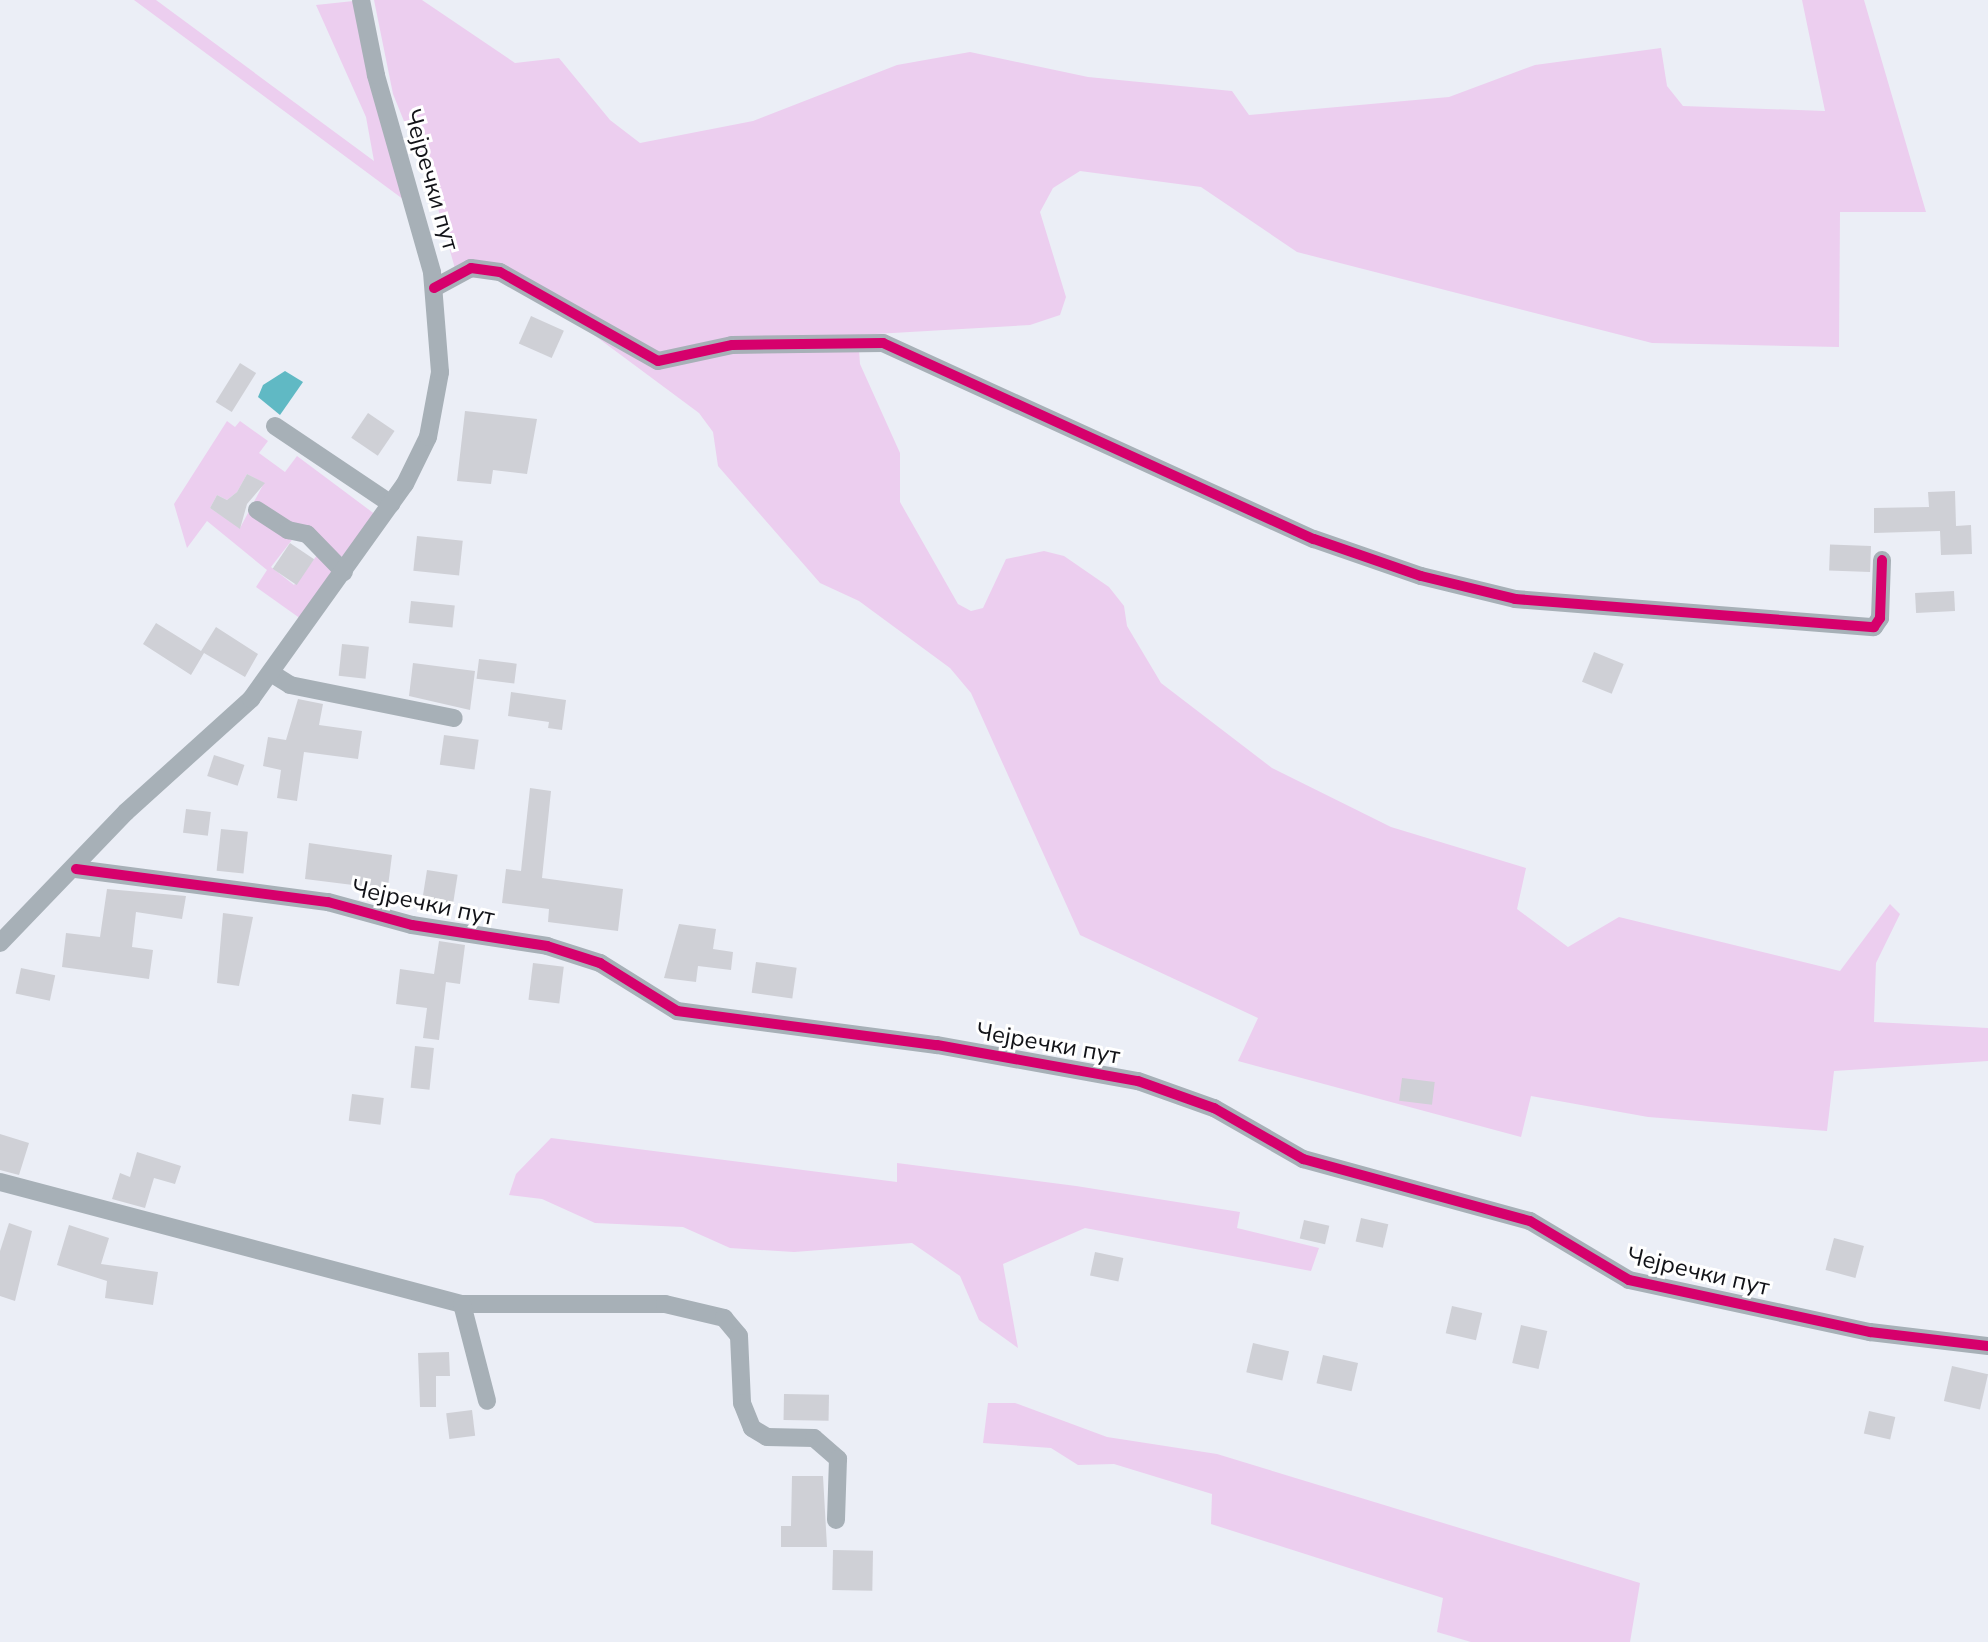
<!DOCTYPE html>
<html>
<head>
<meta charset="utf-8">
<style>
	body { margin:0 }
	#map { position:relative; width:1988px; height:1642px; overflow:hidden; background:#ebeef6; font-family:"Nunito Sans",sans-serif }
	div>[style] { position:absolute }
	.green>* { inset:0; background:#ecceef }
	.water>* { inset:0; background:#60b9c4 }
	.building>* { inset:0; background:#cfd0d6; transform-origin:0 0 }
	.minor>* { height:18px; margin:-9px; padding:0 9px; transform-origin:9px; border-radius:9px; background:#a7b0b7 }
	.cycleway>* { height:10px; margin:-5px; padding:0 5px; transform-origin:5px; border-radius:5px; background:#d6006c }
	span { translate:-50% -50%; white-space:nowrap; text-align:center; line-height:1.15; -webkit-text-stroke:6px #fff; paint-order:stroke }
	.street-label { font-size:24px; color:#121318 }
</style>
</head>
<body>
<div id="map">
	<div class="green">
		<i style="clip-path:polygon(134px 0,156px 0,374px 161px,366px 117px,316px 5px,363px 0,419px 211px)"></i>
		<i style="clip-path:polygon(374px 0,422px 0,515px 63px,559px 58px,610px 120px,640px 143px,753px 121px,897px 65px,970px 52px,1088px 77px,1232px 91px,1249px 115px,1449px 97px,1535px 65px,1661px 48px,1667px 86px,1683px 106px,1825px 111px,1802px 0,1864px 0,1926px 212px,1840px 212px,1839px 347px,1652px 343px,1297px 252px,1201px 187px,1080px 171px,1053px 188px,1040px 212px,1066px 297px,1060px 315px,1030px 325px,858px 335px,860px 364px,900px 453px,900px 502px,958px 604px,971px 611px,983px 608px,1006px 559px,1044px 551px,1064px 556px,1109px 587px,1124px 606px,1127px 626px,1161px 683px,1272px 768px,1391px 827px,1526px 868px,1517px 909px,1568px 947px,1619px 917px,1840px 971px,1890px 904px,1900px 914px,1876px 963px,1874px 1022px,1988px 1028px,1988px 1061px,1834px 1071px,1827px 1131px,1648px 1117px,1531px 1096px,1521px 1137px,1238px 1061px,1258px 1018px,1080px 935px,971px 693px,950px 668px,859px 601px,820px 583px,718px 466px,713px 432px,699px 413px,567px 315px,488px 276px,458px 279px,435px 198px,393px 94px)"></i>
		<i style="clip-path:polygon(evenodd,227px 421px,235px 427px,240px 421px,268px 441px,259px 453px,285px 472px,297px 456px,376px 515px,301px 619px,256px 587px,267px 570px,207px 521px,187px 548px,174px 504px,227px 421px,247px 474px,264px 483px,240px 528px,210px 508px,217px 495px,227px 500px,237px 492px,247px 474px,227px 421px,295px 536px,318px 554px,294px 585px,271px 567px,295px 536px)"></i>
		<i style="clip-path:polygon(551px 1138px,897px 1182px,897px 1163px,1076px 1186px,1240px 1212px,1237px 1228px,1319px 1248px,1311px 1271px,1085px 1228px,1003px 1264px,1018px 1348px,979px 1320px,960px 1276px,912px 1243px,794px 1252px,730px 1248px,683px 1227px,595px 1223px,542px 1199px,509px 1195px,516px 1174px)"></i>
		<i style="clip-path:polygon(988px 1403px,1015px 1403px,1107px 1437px,1217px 1454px,1640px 1583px,1630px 1642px,1471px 1642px,1437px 1632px,1443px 1598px,1211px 1524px,1212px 1494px,1114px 1464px,1078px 1465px,1051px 1448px,983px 1443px)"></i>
	</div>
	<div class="water">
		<i style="clip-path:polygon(285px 371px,303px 382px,280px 415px,258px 397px,263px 385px)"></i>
	</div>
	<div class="building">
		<i style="left:531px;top:316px;width:36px;height:30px;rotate:24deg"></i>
		<i style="left:240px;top:363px;width:19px;height:46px;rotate:32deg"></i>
		<i style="clip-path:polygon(465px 411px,537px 419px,527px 474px,493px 470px,491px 484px,457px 481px)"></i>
		<i style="left:368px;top:413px;width:32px;height:30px;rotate:34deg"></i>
		<i style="clip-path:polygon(247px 474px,265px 483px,247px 504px,240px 529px,210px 508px,217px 495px,227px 500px,237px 492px)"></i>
		<i style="clip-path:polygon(1955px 491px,1956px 526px,1971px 525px,1972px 554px,1941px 555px,1940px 531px,1874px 533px,1874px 508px,1929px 507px,1928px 492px)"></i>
		<i style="left:417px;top:536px;width:46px;height:35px;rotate:6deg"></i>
		<i style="left:290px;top:543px;width:29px;height:31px;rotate:34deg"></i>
		<i style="left:1871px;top:546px;width:26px;height:41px;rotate:92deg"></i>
		<i style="left:1954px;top:591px;width:20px;height:39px;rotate:87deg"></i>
		<i style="left:411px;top:601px;width:44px;height:22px;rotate:6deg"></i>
		<i style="clip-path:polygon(156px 623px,201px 651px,216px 627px,258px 654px,245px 677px,204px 653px,191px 675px,143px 644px)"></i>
		<i style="left:342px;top:644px;width:27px;height:32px;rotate:6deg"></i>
		<i style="left:1594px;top:652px;width:32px;height:32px;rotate:22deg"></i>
		<i style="left:479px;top:659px;width:38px;height:20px;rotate:7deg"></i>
		<i style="clip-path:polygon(413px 663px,475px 671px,470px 710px,409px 696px)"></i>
		<i style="clip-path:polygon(511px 692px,566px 700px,562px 730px,548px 728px,549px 722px,508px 716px)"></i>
		<i style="clip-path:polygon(298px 699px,323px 704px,319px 725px,362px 731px,358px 759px,304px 752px,297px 801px,277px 798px,281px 770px,263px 766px,268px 737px,286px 740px)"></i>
		<i style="left:444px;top:735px;width:35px;height:30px;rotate:8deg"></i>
		<i style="left:214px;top:755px;width:32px;height:22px;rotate:18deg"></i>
		<i style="clip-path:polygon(530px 788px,551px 791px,542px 878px,623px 889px,618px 931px,548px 922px,549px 909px,502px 903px,506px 869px,521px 871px)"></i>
		<i style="left:186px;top:809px;width:25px;height:24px;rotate:7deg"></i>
		<i style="left:221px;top:829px;width:27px;height:42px;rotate:6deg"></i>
		<i style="clip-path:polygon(309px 843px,392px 855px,386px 902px,360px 898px,361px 886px,305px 879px)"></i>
		<i style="left:427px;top:870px;width:31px;height:35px;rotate:9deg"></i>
		<i style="clip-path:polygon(107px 889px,186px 896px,182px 919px,136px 912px,132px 947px,153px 950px,149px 979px,62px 967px,66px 933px,100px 937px)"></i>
		<i style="clip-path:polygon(223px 913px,253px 917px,239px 986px,217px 983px)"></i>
		<i style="clip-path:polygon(679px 924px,716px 929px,713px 949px,733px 952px,731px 970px,698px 966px,696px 982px,664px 978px)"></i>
		<i style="clip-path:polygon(439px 941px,465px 945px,460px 984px,446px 982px,439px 1040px,423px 1038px,427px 1008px,396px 1004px,400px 969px,434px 974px)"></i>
		<i style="left:756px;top:962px;width:41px;height:31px;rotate:8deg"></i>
		<i style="left:533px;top:963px;width:31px;height:37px;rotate:7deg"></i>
		<i style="left:21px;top:968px;width:35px;height:26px;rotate:12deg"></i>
		<i style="left:415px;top:1046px;width:19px;height:42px;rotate:6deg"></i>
		<i style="left:1402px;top:1078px;width:33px;height:23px;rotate:7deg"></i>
		<i style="left:352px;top:1094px;width:32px;height:27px;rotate:7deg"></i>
		<i style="clip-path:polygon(0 1134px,29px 1143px,19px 1175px,0 1170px)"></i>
		<i style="clip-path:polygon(137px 1152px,181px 1166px,175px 1184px,154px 1178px,145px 1208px,112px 1199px,120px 1173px,130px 1177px)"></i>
		<i style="left:1361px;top:1218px;width:28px;height:24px;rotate:13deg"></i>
		<i style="left:1304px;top:1220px;width:26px;height:19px;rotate:13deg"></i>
		<i style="clip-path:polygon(9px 1223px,32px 1231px,15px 1301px,0 1296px,0 1251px)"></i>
		<i style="clip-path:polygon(69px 1225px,109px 1238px,101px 1264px,158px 1272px,153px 1305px,105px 1298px,107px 1281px,57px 1265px)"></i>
		<i style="left:1834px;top:1238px;width:31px;height:33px;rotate:15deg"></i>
		<i style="left:1095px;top:1252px;width:29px;height:24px;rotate:12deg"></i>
		<i style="left:1452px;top:1306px;width:31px;height:28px;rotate:13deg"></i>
		<i style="left:1521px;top:1325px;width:27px;height:39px;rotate:13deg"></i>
		<i style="left:1253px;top:1343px;width:37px;height:30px;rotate:13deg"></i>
		<i style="clip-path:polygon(449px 1352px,450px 1376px,436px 1376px,436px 1407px,420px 1407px,418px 1353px)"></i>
		<i style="left:1323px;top:1355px;width:36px;height:29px;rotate:13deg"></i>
		<i style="left:1952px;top:1366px;width:37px;height:36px;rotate:13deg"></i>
		<i style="left:784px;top:1394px;width:45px;height:26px;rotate:1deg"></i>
		<i style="left:472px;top:1410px;width:26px;height:26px;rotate:83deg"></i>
		<i style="left:1869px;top:1411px;width:27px;height:23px;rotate:13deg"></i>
		<i style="clip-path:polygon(792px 1476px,823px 1476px,827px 1547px,781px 1547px,781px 1526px,791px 1526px)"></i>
		<i style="left:833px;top:1550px;width:40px;height:40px;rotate:1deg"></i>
	</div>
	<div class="minor">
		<i style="left:434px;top:288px;width:42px;rotate:-28.4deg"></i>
		<i style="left:471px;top:268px;width:29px;rotate:8deg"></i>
		<i style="left:500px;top:272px;width:181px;rotate:29.4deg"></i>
		<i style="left:658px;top:361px;width:76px;rotate:-12.2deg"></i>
		<i style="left:732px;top:345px;width:151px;rotate:-0.8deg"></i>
		<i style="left:883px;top:343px;width:473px;rotate:24.5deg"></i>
		<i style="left:1314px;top:539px;width:113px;rotate:19.1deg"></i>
		<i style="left:1421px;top:576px;width:97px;rotate:13.7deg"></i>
		<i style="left:1515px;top:599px;width:360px;rotate:4.5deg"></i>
		<i style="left:1874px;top:627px;width:11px;rotate:-56deg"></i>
		<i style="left:1880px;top:618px;width:58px;rotate:-88deg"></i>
		<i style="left:275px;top:426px;width:140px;rotate:33.9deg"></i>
		<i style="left:257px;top:510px;width:37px;rotate:33deg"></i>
		<i style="left:288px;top:530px;width:19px;rotate:12deg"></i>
		<i style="left:307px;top:534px;width:53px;rotate:45.8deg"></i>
		<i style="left:271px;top:673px;width:22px;rotate:32deg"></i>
		<i style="left:290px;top:685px;width:167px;rotate:11.4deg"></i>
		<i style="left:76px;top:869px;width:254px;rotate:7.5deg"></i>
		<i style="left:328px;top:902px;width:87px;rotate:15.3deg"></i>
		<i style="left:412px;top:925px;width:137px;rotate:8.8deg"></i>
		<i style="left:547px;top:946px;width:56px;rotate:17.8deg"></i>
		<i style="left:600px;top:963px;width:91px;rotate:31.9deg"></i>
		<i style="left:677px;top:1011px;width:262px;rotate:7.5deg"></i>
		<i style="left:937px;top:1045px;width:204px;rotate:10.2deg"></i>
		<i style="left:1138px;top:1081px;width:81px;rotate:19.6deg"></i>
		<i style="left:1214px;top:1108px;width:103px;rotate:29.8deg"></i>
		<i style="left:1303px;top:1159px;width:235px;rotate:15.3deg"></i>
		<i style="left:1530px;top:1221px;width:115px;rotate:30.8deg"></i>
		<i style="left:1629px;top:1280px;width:247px;rotate:12.2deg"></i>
		<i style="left:1870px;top:1332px;width:119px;rotate:6.8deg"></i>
		<i style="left:0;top:943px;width:182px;rotate:-46.1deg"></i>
		<i style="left:126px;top:812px;width:169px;rotate:-42.1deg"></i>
		<i style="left:251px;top:699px;width:264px;rotate:-54.4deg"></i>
		<i style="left:405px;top:484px;width:52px;rotate:-63.9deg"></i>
		<i style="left:428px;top:437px;width:66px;rotate:-79.5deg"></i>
		<i style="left:440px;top:372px;width:100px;rotate:-94.6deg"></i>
		<i style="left:432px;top:272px;width:205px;rotate:-105.9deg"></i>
		<i style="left:376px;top:75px;width:76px;rotate:-101.3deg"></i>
		<i style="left:0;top:1182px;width:478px;rotate:14.8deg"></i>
		<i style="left:462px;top:1304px;width:203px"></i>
		<i style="left:665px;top:1304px;width:61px;rotate:13.3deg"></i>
		<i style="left:724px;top:1318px;width:23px;rotate:50deg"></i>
		<i style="left:739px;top:1336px;width:67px;rotate:87.4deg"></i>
		<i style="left:742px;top:1403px;width:27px;rotate:68deg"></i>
		<i style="left:752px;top:1428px;width:17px;rotate:31deg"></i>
		<i style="left:767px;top:1437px;width:47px;rotate:1.2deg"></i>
		<i style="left:814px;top:1438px;width:32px;rotate:41deg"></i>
		<i style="left:838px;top:1459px;width:61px;rotate:91.9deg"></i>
		<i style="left:462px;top:1304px;width:100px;rotate:75.5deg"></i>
	</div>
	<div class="cycleway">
		<i style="left:434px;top:288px;width:42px;rotate:-28.4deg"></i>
		<i style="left:471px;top:268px;width:29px;rotate:8deg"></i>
		<i style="left:500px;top:272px;width:181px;rotate:29.4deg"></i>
		<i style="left:658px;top:361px;width:76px;rotate:-12.2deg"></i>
		<i style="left:732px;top:345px;width:151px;rotate:-0.8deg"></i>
		<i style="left:883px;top:343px;width:473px;rotate:24.5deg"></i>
		<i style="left:1314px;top:539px;width:113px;rotate:19.1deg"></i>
		<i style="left:1421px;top:576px;width:97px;rotate:13.7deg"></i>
		<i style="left:1515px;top:599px;width:360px;rotate:4.5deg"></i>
		<i style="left:1874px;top:627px;width:11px;rotate:-56deg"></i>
		<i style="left:1880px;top:618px;width:58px;rotate:-88deg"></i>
		<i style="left:76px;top:869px;width:254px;rotate:7.5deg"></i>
		<i style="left:328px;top:902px;width:87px;rotate:15.3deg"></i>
		<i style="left:412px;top:925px;width:137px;rotate:8.8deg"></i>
		<i style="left:547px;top:946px;width:56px;rotate:17.8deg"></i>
		<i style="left:600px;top:963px;width:91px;rotate:31.9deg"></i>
		<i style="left:677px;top:1011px;width:262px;rotate:7.5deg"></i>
		<i style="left:937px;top:1045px;width:204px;rotate:10.2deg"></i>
		<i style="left:1138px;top:1081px;width:81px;rotate:19.6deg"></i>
		<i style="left:1214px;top:1108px;width:103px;rotate:29.8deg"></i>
		<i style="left:1303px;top:1159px;width:235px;rotate:15.3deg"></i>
		<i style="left:1530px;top:1221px;width:115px;rotate:30.8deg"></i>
		<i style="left:1629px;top:1280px;width:247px;rotate:12.2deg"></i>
		<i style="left:1870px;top:1332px;width:119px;rotate:6.8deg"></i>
	</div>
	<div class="street-label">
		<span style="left:431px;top:180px;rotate:74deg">Чејречки пут</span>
		<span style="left:423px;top:903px;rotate:12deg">Чејречки пут</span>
		<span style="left:1048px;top:1044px;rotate:10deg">Чејречки пут</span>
		<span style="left:1698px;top:1272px;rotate:13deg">Чејречки пут</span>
	</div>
</div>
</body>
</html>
